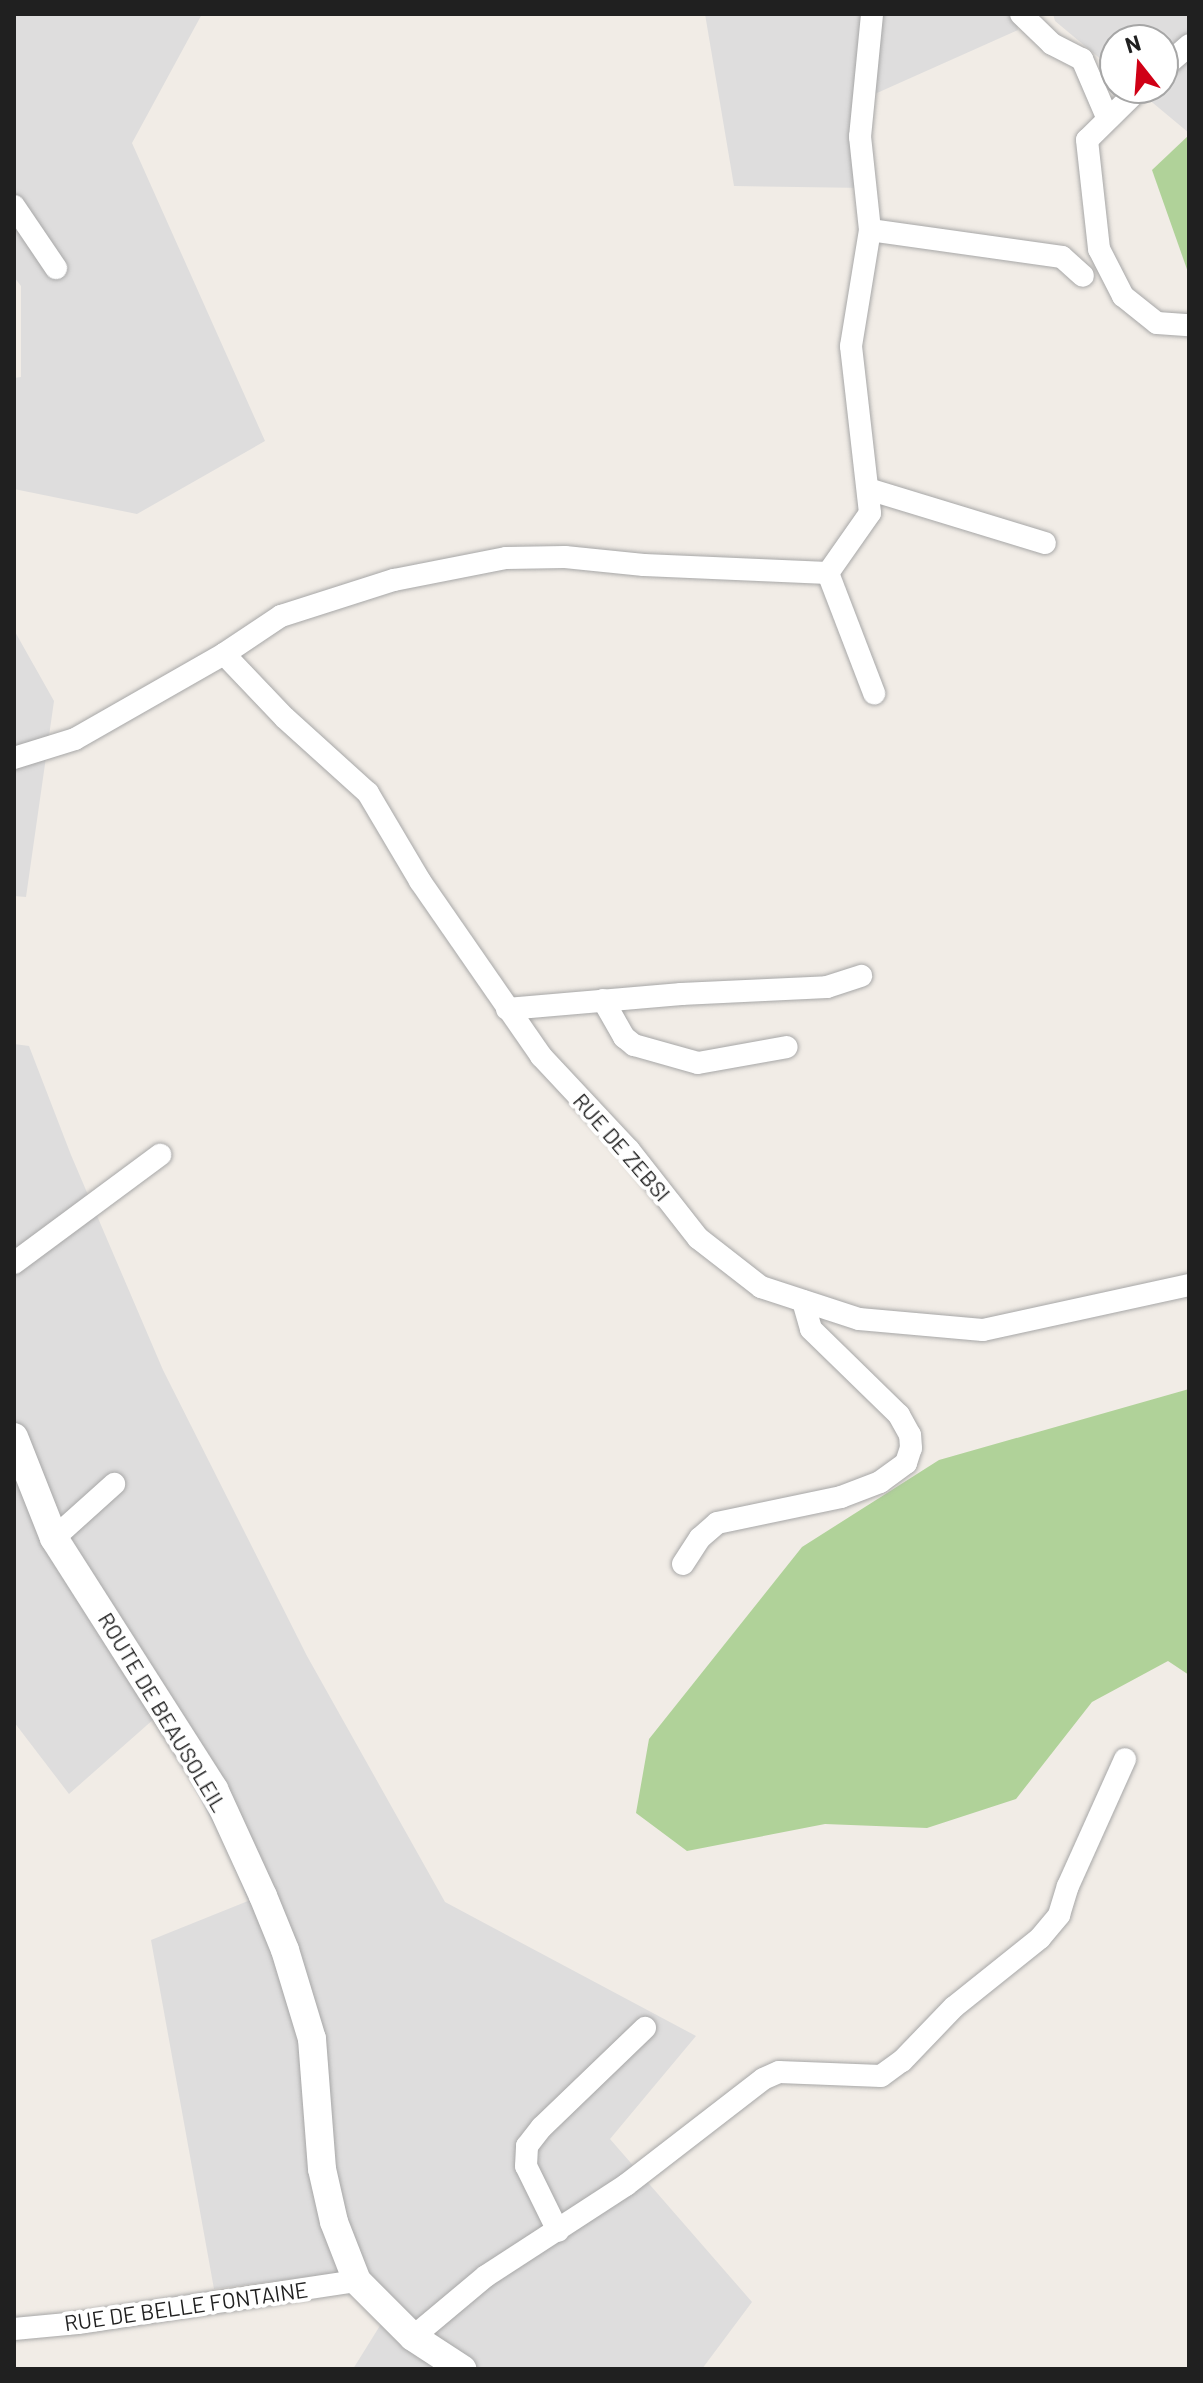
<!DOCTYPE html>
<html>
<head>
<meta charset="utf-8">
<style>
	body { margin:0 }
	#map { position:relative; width:1203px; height:2383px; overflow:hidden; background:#f1ece6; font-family:Barlow,sans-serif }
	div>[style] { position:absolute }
	.residential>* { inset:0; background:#dedddd }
	.forest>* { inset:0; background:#b0d299 }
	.roads { filter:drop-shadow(0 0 2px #a7a7a7) drop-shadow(0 0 2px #a7a7a7) }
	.minor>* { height:22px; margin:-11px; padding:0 11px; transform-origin:11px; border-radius:11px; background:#fff }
	.tertiary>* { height:28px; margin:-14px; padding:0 14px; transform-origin:14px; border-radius:14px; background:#fff }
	span { translate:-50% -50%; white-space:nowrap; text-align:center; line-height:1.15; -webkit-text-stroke:8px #fff; paint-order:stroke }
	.street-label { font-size:22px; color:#202020 }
	.frame { position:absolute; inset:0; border:16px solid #202020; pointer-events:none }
	.north { position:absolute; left:1099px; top:24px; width:80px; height:80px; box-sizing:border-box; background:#fff; border:2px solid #a6a6a6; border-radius:50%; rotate:343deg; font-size:22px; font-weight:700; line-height:32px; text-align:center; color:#202020 }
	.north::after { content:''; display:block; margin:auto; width:28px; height:36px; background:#d00016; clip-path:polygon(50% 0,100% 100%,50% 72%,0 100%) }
</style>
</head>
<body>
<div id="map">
	<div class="residential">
		<i style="clip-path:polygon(14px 14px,202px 14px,132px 143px,265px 441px,137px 514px,14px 489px,14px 378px,21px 377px,21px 286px,14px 277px)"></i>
		<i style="clip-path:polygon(705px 14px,1015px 14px,1018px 30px,868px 97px,867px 188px,734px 186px)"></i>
		<i style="clip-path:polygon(1053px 14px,1189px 14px,1189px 133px,1135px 88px,1163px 88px,1163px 40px,1115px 40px,1115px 71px,1055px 21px)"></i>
		<i style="clip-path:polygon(14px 630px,54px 701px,26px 897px,14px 896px)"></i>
		<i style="clip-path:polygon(14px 1044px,29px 1046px,71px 1155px,163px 1370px,307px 1656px,445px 1902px,696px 2036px,610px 2139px,752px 2302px,702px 2369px,353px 2369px,381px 2324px,337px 2273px,214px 2289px,151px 1940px,248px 1901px,226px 1846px,155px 1718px,69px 1794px,14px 1722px)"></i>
	</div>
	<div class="forest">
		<i style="clip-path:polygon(1189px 135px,1189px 275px,1152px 170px)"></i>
		<i style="clip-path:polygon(1189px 1389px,1189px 1675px,1168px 1661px,1092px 1702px,1016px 1799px,927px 1828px,825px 1824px,687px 1851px,636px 1813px,649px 1739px,802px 1547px,939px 1460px)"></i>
	</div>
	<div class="roads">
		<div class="minor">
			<i style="left:1021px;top:14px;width:43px;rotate:44.1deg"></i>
			<i style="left:1052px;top:44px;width:34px;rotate:27deg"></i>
			<i style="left:1082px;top:59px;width:63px;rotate:66.7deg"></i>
			<i style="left:1163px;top:68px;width:35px;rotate:-41deg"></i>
			<i style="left:1140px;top:88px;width:74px;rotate:135.5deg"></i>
			<i style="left:1087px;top:140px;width:110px;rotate:83.7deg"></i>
			<i style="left:1099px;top:249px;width:53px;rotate:62.9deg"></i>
			<i style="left:1123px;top:296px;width:43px;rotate:38.5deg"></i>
			<i style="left:1157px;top:323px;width:32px;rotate:4deg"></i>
			<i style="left:14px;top:206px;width:75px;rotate:55.9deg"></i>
			<i style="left:870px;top:230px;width:194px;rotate:8deg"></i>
			<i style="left:1062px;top:257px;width:28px;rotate:42deg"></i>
			<i style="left:868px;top:489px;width:185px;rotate:17deg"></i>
			<i style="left:828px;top:573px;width:73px;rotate:-55deg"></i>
			<i style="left:870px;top:513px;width:168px;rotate:-96.5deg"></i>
			<i style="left:851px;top:346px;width:118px;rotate:-80.7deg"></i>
			<i style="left:870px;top:230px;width:94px;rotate:-96.1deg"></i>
			<i style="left:860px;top:137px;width:124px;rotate:-84.4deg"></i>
			<i style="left:224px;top:654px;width:88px;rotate:46.4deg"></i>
			<i style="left:285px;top:718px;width:112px;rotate:42.1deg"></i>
			<i style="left:368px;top:793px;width:102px;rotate:59.4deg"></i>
			<i style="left:420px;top:881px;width:213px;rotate:55.3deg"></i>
			<i style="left:541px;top:1056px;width:129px;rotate:46.9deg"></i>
			<i style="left:629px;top:1150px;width:112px;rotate:51.9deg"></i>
			<i style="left:698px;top:1238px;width:80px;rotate:37.9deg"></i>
			<i style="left:761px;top:1287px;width:103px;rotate:18.1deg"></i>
			<i style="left:859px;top:1319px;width:124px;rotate:5.1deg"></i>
			<i style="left:983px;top:1330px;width:211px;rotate:-12.3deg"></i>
			<i style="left:14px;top:758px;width:64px;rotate:-17.3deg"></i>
			<i style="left:75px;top:739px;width:172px;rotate:-29.7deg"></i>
			<i style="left:224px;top:654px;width:69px;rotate:-33.7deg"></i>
			<i style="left:281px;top:616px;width:119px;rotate:-17.7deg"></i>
			<i style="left:394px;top:580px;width:114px;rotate:-11.1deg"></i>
			<i style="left:506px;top:558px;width:59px;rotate:-1deg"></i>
			<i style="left:565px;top:557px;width:79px;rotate:5.8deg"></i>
			<i style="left:644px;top:565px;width:184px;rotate:2.5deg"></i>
			<i style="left:828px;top:573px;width:129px;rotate:69deg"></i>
			<i style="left:603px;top:1000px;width:43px;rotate:60.4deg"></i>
			<i style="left:624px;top:1037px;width:13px;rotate:39deg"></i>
			<i style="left:634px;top:1045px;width:66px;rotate:15.7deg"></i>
			<i style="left:698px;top:1063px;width:90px;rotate:-10.2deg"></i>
			<i style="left:507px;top:1009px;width:175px;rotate:-4.9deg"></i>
			<i style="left:681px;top:994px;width:146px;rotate:-2.7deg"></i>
			<i style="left:827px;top:987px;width:36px;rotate:-18deg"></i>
			<i style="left:14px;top:1263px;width:182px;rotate:-36.5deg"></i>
			<i style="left:54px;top:1538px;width:81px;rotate:-42deg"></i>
			<i style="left:683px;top:1564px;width:31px;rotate:-57deg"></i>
			<i style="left:700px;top:1538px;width:23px;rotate:-41deg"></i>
			<i style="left:717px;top:1523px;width:127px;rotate:-11.8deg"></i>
			<i style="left:841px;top:1497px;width:42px;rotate:-21deg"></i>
			<i style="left:880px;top:1482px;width:32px;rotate:-36deg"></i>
			<i style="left:906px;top:1463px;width:16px;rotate:-72deg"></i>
			<i style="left:911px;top:1448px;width:13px;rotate:-94deg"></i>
			<i style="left:910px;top:1435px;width:23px;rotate:-119deg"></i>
			<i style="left:899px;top:1415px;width:123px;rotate:-135.7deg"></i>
			<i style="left:811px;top:1329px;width:29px;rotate:-106deg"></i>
			<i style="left:558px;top:2231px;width:72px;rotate:-116.2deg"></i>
			<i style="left:526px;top:2166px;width:20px;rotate:-87deg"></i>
			<i style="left:527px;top:2146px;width:24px;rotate:-52deg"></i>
			<i style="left:542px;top:2127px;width:143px;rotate:-43.9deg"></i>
			<i style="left:14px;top:2329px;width:64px;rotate:-5.4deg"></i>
			<i style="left:78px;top:2323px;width:282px;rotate:-8.6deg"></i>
			<i style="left:413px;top:2337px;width:95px;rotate:-39.9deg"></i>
			<i style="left:486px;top:2276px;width:167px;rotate:-33deg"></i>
			<i style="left:626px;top:2185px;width:173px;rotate:-37.7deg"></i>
			<i style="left:763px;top:2079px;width:17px;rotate:-24deg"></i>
			<i style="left:779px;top:2072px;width:102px;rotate:2.2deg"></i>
			<i style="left:881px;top:2076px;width:26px;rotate:-36deg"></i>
			<i style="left:902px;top:2061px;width:75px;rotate:-46.1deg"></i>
			<i style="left:954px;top:2007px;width:110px;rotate:-38.7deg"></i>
			<i style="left:1040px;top:1938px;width:30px;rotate:-50deg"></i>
			<i style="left:1059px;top:1915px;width:30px;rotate:-73deg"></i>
			<i style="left:1068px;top:1886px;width:139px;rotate:-65.8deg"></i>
		</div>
		<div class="tertiary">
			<i style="left:14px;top:1437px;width:109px;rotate:68.4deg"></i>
			<i style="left:54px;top:1538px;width:298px;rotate:57.5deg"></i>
			<i style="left:214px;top:1789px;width:118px;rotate:65.4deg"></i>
			<i style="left:263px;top:1896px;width:58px;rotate:67.8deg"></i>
			<i style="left:285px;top:1950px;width:93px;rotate:73.1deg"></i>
			<i style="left:312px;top:2039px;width:130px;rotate:85.6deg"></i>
			<i style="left:322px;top:2169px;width:54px;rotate:77.2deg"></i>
			<i style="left:334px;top:2222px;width:63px;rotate:68.7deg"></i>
			<i style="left:357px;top:2281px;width:79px;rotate:45deg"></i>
			<i style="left:413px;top:2337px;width:59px;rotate:33.1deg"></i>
		</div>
	</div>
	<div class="street-label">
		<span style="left:622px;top:1147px;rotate:49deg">RUE DE ZEBSI</span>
		<span style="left:163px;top:1712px;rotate:59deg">ROUTE DE BEAUSOLEIL</span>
		<span style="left:186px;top:2306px;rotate:-8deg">RUE DE BELLE FONTAINE</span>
	</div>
	<div class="frame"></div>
	<div class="north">N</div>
</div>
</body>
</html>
